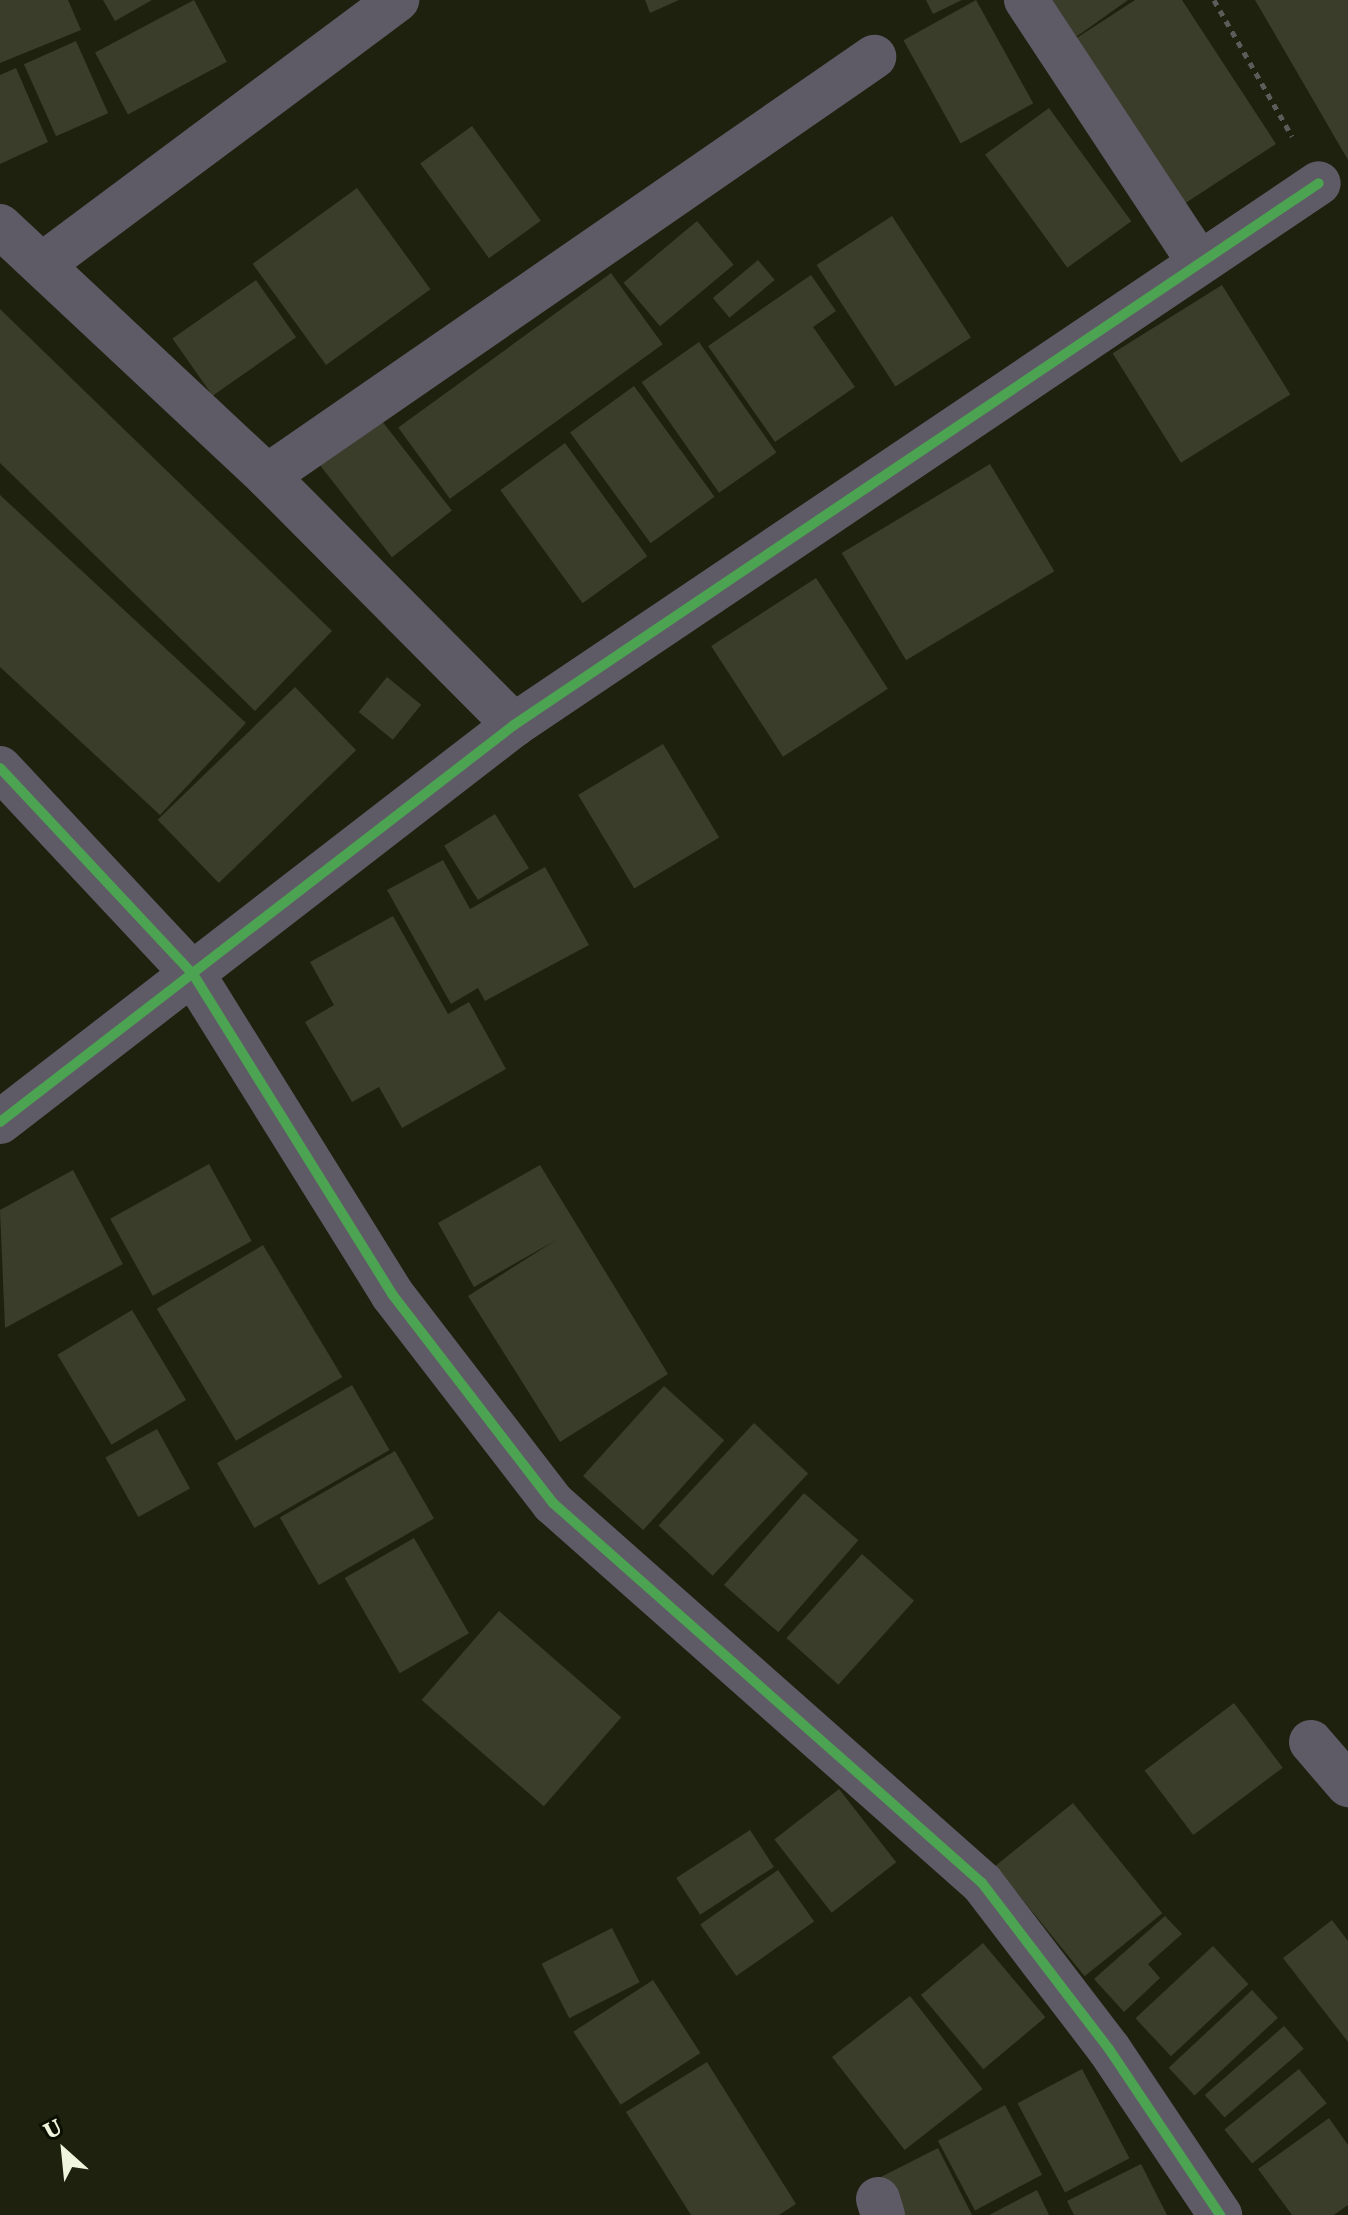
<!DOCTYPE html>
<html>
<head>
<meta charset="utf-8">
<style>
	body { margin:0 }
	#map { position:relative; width:1348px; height:2215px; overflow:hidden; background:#1d210e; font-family:"Roboto Serif",serif }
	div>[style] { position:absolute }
	.building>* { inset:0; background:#393d29; transform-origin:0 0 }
	.path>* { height:5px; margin-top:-2.5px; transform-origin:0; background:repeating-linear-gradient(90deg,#5c5c5a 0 6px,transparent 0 12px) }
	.minor>* { height:44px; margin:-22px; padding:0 22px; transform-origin:22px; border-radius:22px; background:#5f5b66 }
	.cycleway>* { height:10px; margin:-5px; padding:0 5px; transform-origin:5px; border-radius:5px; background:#4ca352 }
	span { translate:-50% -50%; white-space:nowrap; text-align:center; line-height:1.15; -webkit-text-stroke:6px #0c1001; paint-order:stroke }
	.north { position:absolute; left:24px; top:2111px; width:80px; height:80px; -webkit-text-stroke:6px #0c1001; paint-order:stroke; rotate:333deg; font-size:22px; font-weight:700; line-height:32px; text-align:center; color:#eff6dd }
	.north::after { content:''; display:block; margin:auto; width:28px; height:36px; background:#eff6dd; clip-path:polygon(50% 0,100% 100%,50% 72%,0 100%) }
</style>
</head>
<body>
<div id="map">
	<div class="building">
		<i style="clip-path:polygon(0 0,68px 0,81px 30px,0 63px)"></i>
		<i style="clip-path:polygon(103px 0,152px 0,115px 21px)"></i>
		<i style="left:194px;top:0;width:70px;height:112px;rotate:62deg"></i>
		<i style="clip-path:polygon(645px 0,679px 0,650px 13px)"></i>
		<i style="clip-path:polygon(926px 0,962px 0,933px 14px)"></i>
		<i style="left:976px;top:0;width:118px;height:83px;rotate:61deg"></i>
		<i style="clip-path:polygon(1050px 0,1128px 0,1076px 37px)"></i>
		<i style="clip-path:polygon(1135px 0,1182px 0,1276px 144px,1181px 206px,1072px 41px)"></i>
		<i style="clip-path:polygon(1255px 0,1348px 0,1348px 160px)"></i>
		<i style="left:76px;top:41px;width:79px;height:57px;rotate:66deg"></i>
		<i style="clip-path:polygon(16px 68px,48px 142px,0 164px,0 75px)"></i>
		<i style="left:1049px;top:108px;width:140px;height:79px;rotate:54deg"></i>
		<i style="left:472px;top:126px;width:117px;height:64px;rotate:54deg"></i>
		<i style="left:357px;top:188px;width:125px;height:129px;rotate:54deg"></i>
		<i style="left:892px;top:216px;width:145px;height:90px;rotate:57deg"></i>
		<i style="left:697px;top:221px;width:57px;height:96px;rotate:50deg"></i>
		<i style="left:758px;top:260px;width:26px;height:59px;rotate:50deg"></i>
		<i style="left:611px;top:273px;width:88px;height:263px;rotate:54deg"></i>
		<i style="clip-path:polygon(811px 275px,836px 311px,813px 327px,855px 387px,775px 442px,708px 346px)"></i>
		<i style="left:256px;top:280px;width:70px;height:102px;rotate:55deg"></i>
		<i style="left:1222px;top:285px;width:129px;height:129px;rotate:58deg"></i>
		<i style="clip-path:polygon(0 309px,332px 631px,255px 711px,0 463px)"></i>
		<i style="left:699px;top:342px;width:135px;height:70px;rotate:55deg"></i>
		<i style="left:634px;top:386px;width:137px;height:79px;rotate:54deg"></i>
		<i style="left:378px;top:416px;width:120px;height:76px;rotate:52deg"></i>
		<i style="left:565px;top:443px;width:140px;height:80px;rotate:54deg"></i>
		<i style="left:990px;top:464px;width:125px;height:173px;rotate:59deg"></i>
		<i style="clip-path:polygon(0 495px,246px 723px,160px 815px,0 667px)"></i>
		<i style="left:816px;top:578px;width:132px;height:125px;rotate:57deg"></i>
		<i style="left:387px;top:677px;width:44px;height:45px;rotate:39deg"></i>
		<i style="left:295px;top:687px;width:88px;height:191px;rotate:46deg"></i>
		<i style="left:663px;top:744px;width:109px;height:99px;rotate:59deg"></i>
		<i style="left:495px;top:814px;width:64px;height:60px;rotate:58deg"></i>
		<i style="clip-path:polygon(443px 860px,470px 909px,545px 867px,589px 945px,485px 1001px,478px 988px,451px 1004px,387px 890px)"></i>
		<i style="clip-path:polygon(393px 916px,448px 1014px,469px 1002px,506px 1069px,402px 1128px,379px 1087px,352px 1102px,305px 1022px,334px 1005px,310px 962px)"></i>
		<i style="left:209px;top:1164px;width:88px;height:113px;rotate:61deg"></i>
		<i style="clip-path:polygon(540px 1165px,668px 1374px,560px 1442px,468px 1296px,556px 1240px,474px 1287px,438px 1223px)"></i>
		<i style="clip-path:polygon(73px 1170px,123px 1264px,5px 1328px,0 1210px)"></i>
		<i style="left:263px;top:1245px;width:154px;height:124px;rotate:59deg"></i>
		<i style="left:132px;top:1310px;width:105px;height:87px;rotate:59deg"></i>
		<i style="left:352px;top:1385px;width:75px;height:156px;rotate:60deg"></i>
		<i style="left:664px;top:1386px;width:81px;height:121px;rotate:42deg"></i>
		<i style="left:754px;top:1423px;width:74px;height:140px;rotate:43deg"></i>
		<i style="left:157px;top:1429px;width:68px;height:59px;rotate:61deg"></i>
		<i style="left:395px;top:1451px;width:78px;height:133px;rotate:60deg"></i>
		<i style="left:804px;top:1493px;width:72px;height:122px;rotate:41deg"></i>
		<i style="left:414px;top:1538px;width:110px;height:80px;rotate:60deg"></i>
		<i style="left:862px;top:1554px;width:70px;height:113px;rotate:42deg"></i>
		<i style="left:499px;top:1611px;width:162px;height:118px;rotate:41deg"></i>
		<i style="left:1234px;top:1703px;width:81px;height:112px;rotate:53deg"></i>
		<i style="left:839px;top:1789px;width:93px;height:82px;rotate:52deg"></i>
		<i style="left:1073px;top:1803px;width:142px;height:100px;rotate:51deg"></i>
		<i style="left:750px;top:1830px;width:44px;height:88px;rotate:57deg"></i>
		<i style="left:778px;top:1870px;width:63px;height:95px;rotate:55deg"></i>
		<i style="clip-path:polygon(1165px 1916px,1182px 1934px,1148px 1964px,1160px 1978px,1124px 2012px,1094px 1979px)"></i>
		<i style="clip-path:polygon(1332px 1920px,1348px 1941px,1348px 2042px,1283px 1958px)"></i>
		<i style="left:612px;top:1928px;width:61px;height:79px;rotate:63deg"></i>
		<i style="left:983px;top:1943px;width:97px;height:81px;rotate:50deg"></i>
		<i style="left:1213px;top:1946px;width:52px;height:106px;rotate:47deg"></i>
		<i style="left:653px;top:1980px;width:87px;height:95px;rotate:57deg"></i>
		<i style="left:1252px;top:1990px;width:38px;height:114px;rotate:47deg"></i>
		<i style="left:910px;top:1996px;width:118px;height:99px;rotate:52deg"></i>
		<i style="left:1284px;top:2026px;width:30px;height:105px;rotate:49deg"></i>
		<i style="clip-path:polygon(707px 2062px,796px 2204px,779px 2215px,691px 2215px,626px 2112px)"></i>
		<i style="left:1082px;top:2069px;width:101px;height:73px;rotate:62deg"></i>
		<i style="left:1299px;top:2069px;width:44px;height:96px;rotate:51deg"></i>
		<i style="left:1005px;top:2105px;width:79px;height:76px;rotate:62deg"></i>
		<i style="clip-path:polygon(1329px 2118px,1348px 2145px,1348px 2205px,1334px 2215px,1292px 2215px,1258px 2169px)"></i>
		<i style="clip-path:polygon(938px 2148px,972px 2215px,891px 2215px,873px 2181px)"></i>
		<i style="clip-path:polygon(1141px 2164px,1167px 2215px,1074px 2215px,1067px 2201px)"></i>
		<i style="clip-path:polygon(1037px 2190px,1049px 2215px,989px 2215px)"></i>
	</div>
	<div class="path">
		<i style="left:1214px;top:0;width:157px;rotate:60.2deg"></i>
	</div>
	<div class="minor">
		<i style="left:1026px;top:0;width:314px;rotate:56.6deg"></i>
		<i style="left:0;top:226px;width:366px;rotate:43.1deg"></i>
		<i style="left:267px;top:476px;width:351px;rotate:45.2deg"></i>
		<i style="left:43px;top:264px;width:442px;rotate:-36.7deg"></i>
		<i style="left:267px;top:476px;width:738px;rotate:-34.62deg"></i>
		<i style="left:0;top:768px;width:282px;rotate:46.9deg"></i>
		<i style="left:193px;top:974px;width:377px;rotate:58.1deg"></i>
		<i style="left:392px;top:1294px;width:264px;rotate:52.4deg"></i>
		<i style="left:553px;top:1503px;width:573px;rotate:41.53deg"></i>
		<i style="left:982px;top:1883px;width:209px;rotate:52.6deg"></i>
		<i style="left:1109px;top:2049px;width:200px;rotate:56.2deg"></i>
		<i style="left:0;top:1122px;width:649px;rotate:-37.68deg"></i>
		<i style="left:514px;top:725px;width:970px;rotate:-33.95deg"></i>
		<i style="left:1311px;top:1742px;width:57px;rotate:49.3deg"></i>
		<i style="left:878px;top:2199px;width:17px;rotate:73deg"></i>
	</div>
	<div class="cycleway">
		<i style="left:0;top:768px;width:282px;rotate:46.9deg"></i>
		<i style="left:193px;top:974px;width:377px;rotate:58.1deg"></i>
		<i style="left:392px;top:1294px;width:264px;rotate:52.4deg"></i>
		<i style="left:553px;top:1503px;width:573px;rotate:41.53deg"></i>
		<i style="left:982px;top:1883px;width:209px;rotate:52.6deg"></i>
		<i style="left:1109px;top:2049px;width:200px;rotate:56.2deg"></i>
		<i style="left:0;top:1122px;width:649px;rotate:-37.68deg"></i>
		<i style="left:514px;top:725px;width:970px;rotate:-33.95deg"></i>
	</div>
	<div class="north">U</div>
</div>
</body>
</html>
